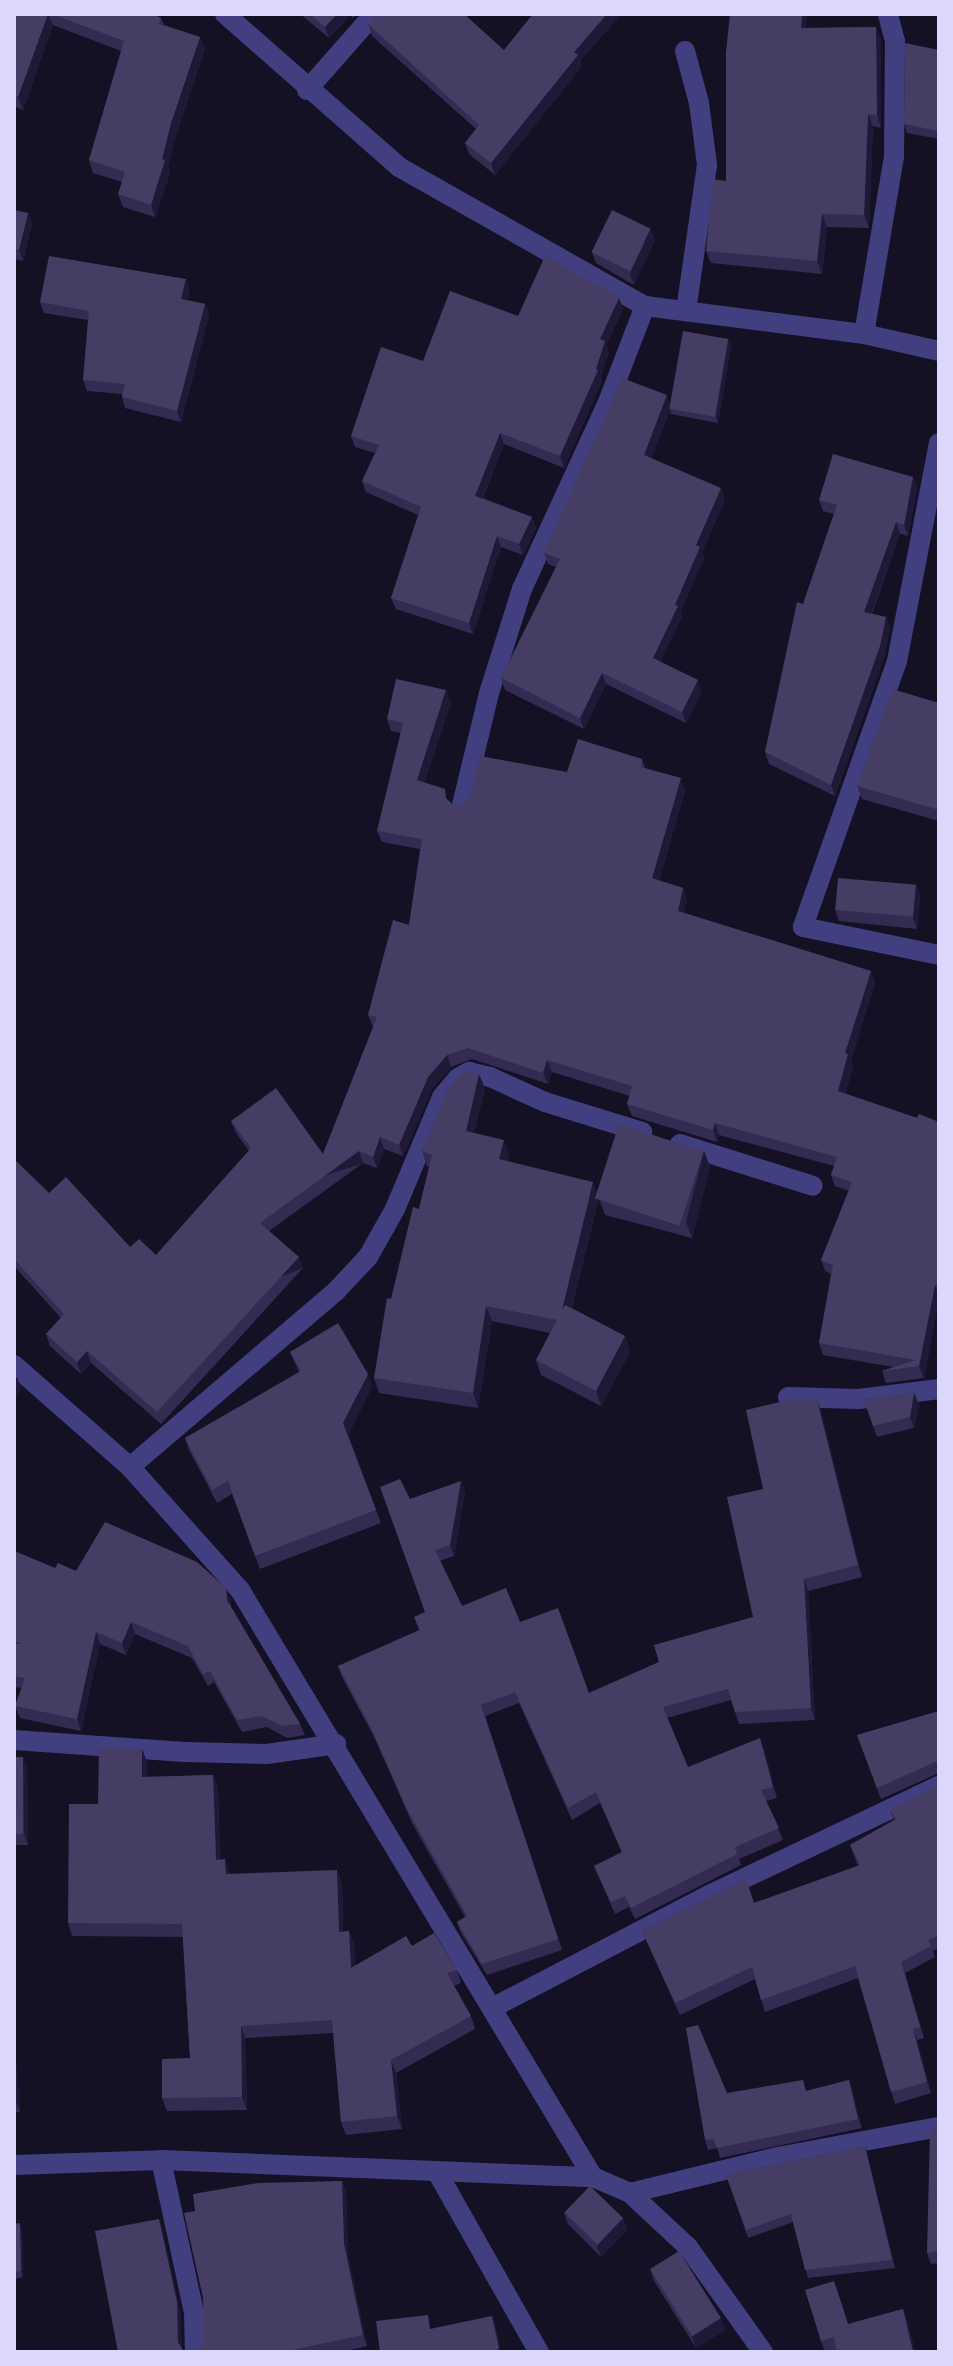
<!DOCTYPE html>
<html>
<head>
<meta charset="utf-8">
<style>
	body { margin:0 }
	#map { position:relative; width:953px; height:2366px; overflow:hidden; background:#141125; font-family:"Asap Condensed",sans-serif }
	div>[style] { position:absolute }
	.minor>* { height:20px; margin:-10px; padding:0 10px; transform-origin:10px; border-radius:10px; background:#423f81 }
	.wall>* { inset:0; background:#332b52 }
	.shaded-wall>* { inset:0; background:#1f1938; transform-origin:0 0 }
	.building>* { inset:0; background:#453d64; transform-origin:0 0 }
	span { translate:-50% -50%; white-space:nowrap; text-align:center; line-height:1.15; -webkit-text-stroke:6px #141125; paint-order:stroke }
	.frame { position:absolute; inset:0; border:16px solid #dcd7fc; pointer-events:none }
</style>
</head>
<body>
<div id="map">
	<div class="minor">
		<i style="left:225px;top:14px;width:232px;rotate:41.3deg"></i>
		<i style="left:399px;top:167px;width:283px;rotate:29.5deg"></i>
		<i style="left:645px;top:306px;width:221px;rotate:7.3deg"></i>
		<i style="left:864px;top:334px;width:77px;rotate:12.8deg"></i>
		<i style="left:685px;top:51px;width:54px;rotate:74.9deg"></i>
		<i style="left:699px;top:103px;width:63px;rotate:82.6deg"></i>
		<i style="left:707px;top:165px;width:148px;rotate:98.2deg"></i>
		<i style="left:307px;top:90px;width:101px;rotate:-48.6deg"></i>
		<i style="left:864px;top:334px;width:180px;rotate:-80.4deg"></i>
		<i style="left:894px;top:157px;width:116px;rotate:-89.5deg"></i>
		<i style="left:895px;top:41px;width:28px;rotate:-105deg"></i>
		<i style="left:939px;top:443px;width:222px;rotate:100.9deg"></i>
		<i style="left:897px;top:661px;width:282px;rotate:109.5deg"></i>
		<i style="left:803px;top:927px;width:139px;rotate:11.6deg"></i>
		<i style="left:462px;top:805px;width:115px;rotate:-76.4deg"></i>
		<i style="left:489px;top:693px;width:109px;rotate:-72.4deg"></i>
		<i style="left:522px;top:589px;width:206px;rotate:-65.3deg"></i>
		<i style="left:608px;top:402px;width:103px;rotate:-68.9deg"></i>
		<i style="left:680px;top:1144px;width:139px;rotate:17.5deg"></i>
		<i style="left:14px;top:1365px;width:154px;rotate:41.3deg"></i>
		<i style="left:130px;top:1467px;width:165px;rotate:48.2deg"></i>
		<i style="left:240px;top:1590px;width:685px;rotate:58.98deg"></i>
		<i style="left:593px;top:2177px;width:40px;rotate:23.4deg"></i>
		<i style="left:630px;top:2193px;width:79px;rotate:43deg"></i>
		<i style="left:688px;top:2247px;width:129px;rotate:54.5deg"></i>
		<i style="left:788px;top:1397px;width:71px;rotate:1.6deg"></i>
		<i style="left:859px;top:1399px;width:81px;rotate:-7.1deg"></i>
		<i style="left:130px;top:1467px;width:272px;rotate:-40.5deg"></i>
		<i style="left:337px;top:1290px;width:45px;rotate:-46.8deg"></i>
		<i style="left:368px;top:1257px;width:55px;rotate:-60.6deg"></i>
		<i style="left:395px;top:1209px;width:121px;rotate:-67.2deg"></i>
		<i style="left:442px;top:1097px;width:25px;rotate:-50deg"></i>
		<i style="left:458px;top:1078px;width:13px;rotate:-29deg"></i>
		<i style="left:469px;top:1072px;width:22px;rotate:13deg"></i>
		<i style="left:490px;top:1077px;width:60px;rotate:24.4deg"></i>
		<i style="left:545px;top:1102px;width:102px;rotate:17.2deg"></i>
		<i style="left:14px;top:1740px;width:171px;rotate:4deg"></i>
		<i style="left:185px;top:1752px;width:82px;rotate:1.4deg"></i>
		<i style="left:267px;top:1754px;width:70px;rotate:-8.2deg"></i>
		<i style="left:492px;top:2008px;width:245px;rotate:-27.5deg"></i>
		<i style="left:709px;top:1895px;width:255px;rotate:-25.4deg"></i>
		<i style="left:161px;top:2160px;width:156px;rotate:77.8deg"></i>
		<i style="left:194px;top:2312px;width:40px;rotate:88.6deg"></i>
		<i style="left:14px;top:2165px;width:147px;rotate:-1.9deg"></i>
		<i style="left:161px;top:2160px;width:432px;rotate:2.3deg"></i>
		<i style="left:437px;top:2172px;width:207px;rotate:60.5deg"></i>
		<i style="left:630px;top:2193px;width:152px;rotate:-13.7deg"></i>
		<i style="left:778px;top:2157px;width:164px;rotate:-10.6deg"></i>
	</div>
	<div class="wall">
		<i style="clip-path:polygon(14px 14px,152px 14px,161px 18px,164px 25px,200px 37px,205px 49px,176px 135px,168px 167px,170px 173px,155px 217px,123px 207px,118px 194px,122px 182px,93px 173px,89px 160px,121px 51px,53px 25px,23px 110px,14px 106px)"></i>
		<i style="clip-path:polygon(300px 14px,357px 14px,353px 18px,350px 15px,329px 38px)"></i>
		<i style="clip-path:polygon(533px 14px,621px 14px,580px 61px,582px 66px,495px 175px,469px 154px,465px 143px,476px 129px,372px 36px,368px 24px,504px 50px)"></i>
		<i style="clip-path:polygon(730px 14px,807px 14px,806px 28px,876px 27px,881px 40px,881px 128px,873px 126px,869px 228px,827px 227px,822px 274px,711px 263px,706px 251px,726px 181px)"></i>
		<i style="clip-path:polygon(939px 50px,939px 139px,907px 133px,904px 124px)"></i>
		<i style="clip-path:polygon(14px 210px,28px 213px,32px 224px,23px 261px,14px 259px)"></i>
		<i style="clip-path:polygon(655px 240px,634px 285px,596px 263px,592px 252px)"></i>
		<i style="clip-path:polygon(190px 290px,187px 300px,205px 304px,209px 315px,181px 422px,125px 408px,122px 397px,122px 394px,87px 391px,83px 380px,88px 320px,44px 313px,40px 302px)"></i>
		<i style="clip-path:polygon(619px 298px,623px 309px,606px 345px,609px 352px,601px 376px,602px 381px,564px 468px,504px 444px,483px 498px,532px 517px,536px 528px,523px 555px,501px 547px,473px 634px,396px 609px,391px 598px,418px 515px,366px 492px,362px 481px,375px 453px,355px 447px,351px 436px,423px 361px,518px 316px)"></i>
		<i style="clip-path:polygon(731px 345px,718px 423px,671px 414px,670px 410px,651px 458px,725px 499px,702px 552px,704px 558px,680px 613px,682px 617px,660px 662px,702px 691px,686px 723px,606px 684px,584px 729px,505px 690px,501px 678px,556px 567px,548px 564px,544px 553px,670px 404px)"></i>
		<i style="clip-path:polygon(913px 477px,917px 488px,908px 536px,900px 534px,872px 614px,886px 617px,890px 628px,884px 658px,835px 796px,769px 764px,765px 752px,803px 604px,834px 514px,823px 511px,819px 500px)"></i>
		<i style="clip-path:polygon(451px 702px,424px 783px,454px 806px,462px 805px,567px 772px,642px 759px,645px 768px,685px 790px,659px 881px,683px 888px,687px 900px,684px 913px,871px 971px,875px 983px,851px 1060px,853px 1066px,845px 1094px,917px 1118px,939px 1122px,939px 1298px,924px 1378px,886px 1383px,882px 1371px,893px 1367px,823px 1355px,819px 1343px,831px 1274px,825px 1271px,821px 1260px,849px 1191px,835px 1186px,831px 1175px,834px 1166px,719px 1135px,717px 1142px,632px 1116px,627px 1104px,630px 1096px,552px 1072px,548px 1084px,472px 1059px,451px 1067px,432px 1089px,403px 1156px,384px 1149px,377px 1168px,363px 1163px,269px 1231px,303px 1268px,161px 1424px,91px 1363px,81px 1374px,50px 1346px,46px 1334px,61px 1318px,14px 1266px,14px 1159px,49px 1193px,130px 1247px,156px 1255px,249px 1151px,236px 1133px,231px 1121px,323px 1154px,373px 1027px,368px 1015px,409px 925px,420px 849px,382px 842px,377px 831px,401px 733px,391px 731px,387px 719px)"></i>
		<i style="clip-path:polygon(939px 703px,939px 821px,862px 799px,857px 786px)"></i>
		<i style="clip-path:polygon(916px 885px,920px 897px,917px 929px,839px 921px,835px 910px)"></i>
		<i style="clip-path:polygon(479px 1074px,485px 1089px,474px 1133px,509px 1155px,508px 1161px,599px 1197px,572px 1308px,625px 1336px,630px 1352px,601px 1406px,541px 1375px,536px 1360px,550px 1333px,492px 1321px,478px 1408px,379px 1393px,374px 1378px,391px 1299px,419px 1209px,429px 1167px,427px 1166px,422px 1151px)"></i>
		<i style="clip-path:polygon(704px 1151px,710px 1167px,692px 1238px,605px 1215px,599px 1199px)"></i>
		<i style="clip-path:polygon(290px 1352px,368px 1374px,372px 1387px,348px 1435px,381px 1523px,260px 1569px,232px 1494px,217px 1503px,189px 1450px,185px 1438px,299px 1372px)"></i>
		<i style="clip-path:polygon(914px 1393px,919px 1405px,914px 1428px,877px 1437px,864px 1400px)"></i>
		<i style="clip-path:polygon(817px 1400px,821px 1411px,862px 1577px,808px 1591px,815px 1720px,739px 1724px,731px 1700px,667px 1718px,688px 1767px,764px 1749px,777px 1798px,766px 1801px,783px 1840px,739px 1859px,741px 1865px,635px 1919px,629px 1907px,615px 1914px,594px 1866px,622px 1853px,600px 1803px,572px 1820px,519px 1703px,485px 1716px,562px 1950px,487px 1975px,461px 1933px,457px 1922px,465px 1917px,412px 1823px,375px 1739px,342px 1677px,338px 1666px,419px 1630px,414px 1617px,425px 1612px,410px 1499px,465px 1492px,454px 1556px,440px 1561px,462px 1606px,520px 1622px,589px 1693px,659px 1662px,753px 1617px,763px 1489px)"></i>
		<i style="clip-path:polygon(14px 1551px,55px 1568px,226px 1588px,230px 1599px,231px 1607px,300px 1724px,305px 1735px,287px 1738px,267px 1727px,242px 1732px,214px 1682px,208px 1686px,192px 1658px,135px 1634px,126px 1655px,100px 1644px,81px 1731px,20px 1718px,15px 1706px,22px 1688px,14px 1687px)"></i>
		<i style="clip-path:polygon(939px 1711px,939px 1773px,881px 1799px,857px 1735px)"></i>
		<i style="clip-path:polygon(142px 1749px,147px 1762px,147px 1777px,213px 1775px,218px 1788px,220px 1860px,230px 1874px,342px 1882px,343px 1932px,349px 1931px,354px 1944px,355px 1965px,412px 1946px,457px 1970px,461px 1983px,454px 1986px,471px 2016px,475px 2029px,396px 2073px,402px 2129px,346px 2135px,341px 2122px,333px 2033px,245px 2038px,247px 2110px,167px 2111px,162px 2098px,190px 2058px,183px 1937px,72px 1936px,68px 1923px,98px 1804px)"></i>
		<i style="clip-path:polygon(14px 1757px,23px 1757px,27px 1769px,28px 1845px,14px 1845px)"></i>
		<i style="clip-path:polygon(939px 1785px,939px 1948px,933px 1951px,935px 1957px,905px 1973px,924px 2038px,917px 2040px,931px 2093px,895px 2104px,858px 1978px,765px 2012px,755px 1979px,680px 2015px,642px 1931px,754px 1903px,858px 1866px,850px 1845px,894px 1820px,890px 1810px)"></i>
		<i style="clip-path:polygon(14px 2055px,16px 2060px,20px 2112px,14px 2112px)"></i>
		<i style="clip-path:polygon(849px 2080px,862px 2128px,720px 2158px,717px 2148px,708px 2150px,705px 2140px,727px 2093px,807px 2091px)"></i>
		<i style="clip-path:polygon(939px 2127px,939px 2263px,931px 2264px,927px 2253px)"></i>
		<i style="clip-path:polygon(865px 2146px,895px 2268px,808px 2278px,793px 2222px,748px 2238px,726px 2175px)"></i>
		<i style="clip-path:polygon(342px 2181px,346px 2192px,348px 2255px,367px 2346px,341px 2352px,194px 2352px,202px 2347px)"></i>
		<i style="clip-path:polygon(564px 2213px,623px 2218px,627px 2230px,601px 2257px,568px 2224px)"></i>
		<i style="clip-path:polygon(14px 2224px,22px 2229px,23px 2277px,14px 2279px)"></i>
		<i style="clip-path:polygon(650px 2269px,721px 2318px,725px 2330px,696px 2348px,654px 2281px)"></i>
		<i style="clip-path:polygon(839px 2296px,848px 2324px,903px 2309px,908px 2324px,915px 2352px,825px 2352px,821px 2341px)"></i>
	</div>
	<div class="shaded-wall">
		<i style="clip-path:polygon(48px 14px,53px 25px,23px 110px,18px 97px)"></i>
		<i style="clip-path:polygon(337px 14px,349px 14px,350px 15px,329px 38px,325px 27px)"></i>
		<i style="clip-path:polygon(607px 14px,621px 14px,580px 61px,582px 66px,495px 175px,491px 163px,574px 52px)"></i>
		<i style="clip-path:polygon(802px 14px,807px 14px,805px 40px,801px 28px)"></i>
		<i style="clip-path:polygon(876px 27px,881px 40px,881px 128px,877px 115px)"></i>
		<i style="clip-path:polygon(200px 37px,205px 49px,176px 135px,168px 167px,170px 173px,155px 217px,151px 205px,162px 159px,171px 123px)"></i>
		<i style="clip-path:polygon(868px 114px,873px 126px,869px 228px,864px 215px)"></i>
		<i style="clip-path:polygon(28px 213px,32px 224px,23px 261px,19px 250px)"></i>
		<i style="clip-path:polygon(822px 214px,827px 227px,822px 274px,817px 261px)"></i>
		<i style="clip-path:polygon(651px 229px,655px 240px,634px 285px,630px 274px)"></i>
		<i style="clip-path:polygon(186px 279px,190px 290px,185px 309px,181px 299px)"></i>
		<i style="clip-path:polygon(619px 298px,623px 309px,606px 345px,609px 352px,601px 376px,602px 381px,564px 468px,560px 456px,596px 369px,600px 339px)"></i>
		<i style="clip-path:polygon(205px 304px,209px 315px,181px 422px,177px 411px)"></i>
		<i style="clip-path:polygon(728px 339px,731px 345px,718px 423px,716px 417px)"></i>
		<i style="clip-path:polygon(667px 395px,671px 407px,648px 466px,644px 455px)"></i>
		<i style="clip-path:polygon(500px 433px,504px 444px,479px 507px,475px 496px)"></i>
		<i style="clip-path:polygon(913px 477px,917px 488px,908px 536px,904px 525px)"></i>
		<i style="clip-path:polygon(721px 488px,725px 499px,702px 552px,704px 558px,680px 613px,682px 617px,657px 669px,653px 658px,675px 605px,696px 545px)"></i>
		<i style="clip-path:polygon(532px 517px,536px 528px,523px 555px,519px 544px)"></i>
		<i style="clip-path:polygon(896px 522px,900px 534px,868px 623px,864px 612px)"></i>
		<i style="clip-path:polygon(497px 536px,501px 547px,473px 634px,469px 623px)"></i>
		<i style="clip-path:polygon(886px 617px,890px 628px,884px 658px,835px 796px,831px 785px)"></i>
		<i style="clip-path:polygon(602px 673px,606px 684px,584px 729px,580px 718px)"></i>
		<i style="clip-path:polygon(698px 680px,702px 691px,686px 723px,682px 712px)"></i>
		<i style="clip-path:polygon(446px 690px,451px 702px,421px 792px,417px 780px)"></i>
		<i style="clip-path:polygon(681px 778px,685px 790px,657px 890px,652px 878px)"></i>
		<i style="clip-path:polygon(916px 885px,920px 897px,917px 929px,913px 918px)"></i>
		<i style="clip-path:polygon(683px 888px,687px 900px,682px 923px,678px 911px)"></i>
		<i style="clip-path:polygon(871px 971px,875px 983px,851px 1060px,853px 1066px,842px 1103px,838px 1091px,845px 1053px)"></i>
		<i style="clip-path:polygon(447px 1055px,451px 1067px,432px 1089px,403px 1156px,399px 1145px,428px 1077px)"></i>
		<i style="clip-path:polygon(547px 1060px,552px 1072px,548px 1084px,543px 1073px)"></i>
		<i style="clip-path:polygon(479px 1074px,485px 1089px,471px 1146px,466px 1131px)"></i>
		<i style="clip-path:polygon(715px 1123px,719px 1135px,717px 1142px,713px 1130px)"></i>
		<i style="clip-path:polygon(380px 1137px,384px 1149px,377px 1168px,373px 1157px)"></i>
		<i style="clip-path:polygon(504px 1140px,509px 1155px,504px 1174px,499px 1159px)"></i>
		<i style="left:359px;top:1151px;width:13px;height:122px;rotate:72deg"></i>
		<i style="clip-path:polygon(704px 1151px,710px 1167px,692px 1238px,686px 1222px)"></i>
		<i style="clip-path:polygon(593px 1182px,599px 1197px,568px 1326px,562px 1310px)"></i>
		<i style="left:299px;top:1257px;width:12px;height:210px;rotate:70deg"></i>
		<i style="clip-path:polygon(935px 1285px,939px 1298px,924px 1378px,919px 1366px)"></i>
		<i style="clip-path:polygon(486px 1306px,492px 1321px,478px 1408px,473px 1393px)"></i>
		<i style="clip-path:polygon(625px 1336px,630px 1352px,601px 1406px,596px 1391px)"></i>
		<i style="clip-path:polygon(87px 1351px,91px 1363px,81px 1374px,77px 1362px)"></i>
		<i style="clip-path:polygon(368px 1374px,372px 1387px,348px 1436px,343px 1423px)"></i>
		<i style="clip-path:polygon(17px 1377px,21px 1389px,14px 1399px,14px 1382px)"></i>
		<i style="clip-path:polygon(914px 1393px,919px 1405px,914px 1428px,910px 1417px)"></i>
		<i style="clip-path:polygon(817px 1400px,821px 1411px,862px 1577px,858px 1565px)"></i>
		<i style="clip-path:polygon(461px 1481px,465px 1492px,454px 1556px,450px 1545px)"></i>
		<i style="clip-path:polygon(804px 1579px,808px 1591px,815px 1720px,811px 1708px)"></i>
		<i style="clip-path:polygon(226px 1588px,230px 1599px,231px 1612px,227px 1600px)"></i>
		<i style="clip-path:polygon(131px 1622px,135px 1634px,126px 1655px,122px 1643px)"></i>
		<i style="clip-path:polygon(96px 1632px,100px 1644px,81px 1731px,77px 1719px)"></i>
		<i style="clip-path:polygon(760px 1738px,764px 1749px,777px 1798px,773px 1787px)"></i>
		<i style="clip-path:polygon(142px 1749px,147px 1762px,147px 1790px,142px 1777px)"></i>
		<i style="clip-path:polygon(23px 1757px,27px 1769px,28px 1845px,24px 1834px)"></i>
		<i style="clip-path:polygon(213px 1775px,218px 1788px,220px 1873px,216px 1860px)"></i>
		<i style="clip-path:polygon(225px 1859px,230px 1872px,230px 1887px,226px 1874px)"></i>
		<i style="clip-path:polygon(337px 1870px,342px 1882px,343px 1945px,339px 1932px)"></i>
		<i style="clip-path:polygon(349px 1931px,354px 1944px,356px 1981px,351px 1968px)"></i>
		<i style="clip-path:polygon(241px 2026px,245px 2038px,247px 2110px,242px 2097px)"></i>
		<i style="clip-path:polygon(913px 2029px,917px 2040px,931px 2093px,927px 2082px)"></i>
		<i style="clip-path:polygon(14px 2055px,16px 2060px,20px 2112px,14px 2097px)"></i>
		<i style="clip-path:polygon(391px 2060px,396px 2073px,402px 2129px,397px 2116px)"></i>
		<i style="clip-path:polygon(849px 2080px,852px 2089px,862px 2128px,858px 2119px)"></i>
		<i style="left:865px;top:2146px;width:9px;height:117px;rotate:69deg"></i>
		<i style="clip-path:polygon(342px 2181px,346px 2192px,348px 2255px,367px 2346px,363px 2335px,344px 2244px)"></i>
		<i style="clip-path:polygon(623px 2218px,627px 2230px,601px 2257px,597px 2246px)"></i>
		<i style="clip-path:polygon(159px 2219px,163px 2230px,181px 2314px,182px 2352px,178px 2342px)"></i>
		<i style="clip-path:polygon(20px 2223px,22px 2229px,23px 2277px,21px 2271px)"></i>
		<i style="clip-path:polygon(903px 2309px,908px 2324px,915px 2352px,913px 2352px)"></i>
		<i style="clip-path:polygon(492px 2316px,496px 2327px,501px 2352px,495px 2352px)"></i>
		<i style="clip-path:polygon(721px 2318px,725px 2330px,696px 2348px,692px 2337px)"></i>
	</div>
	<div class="building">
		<i style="clip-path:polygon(14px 14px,48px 14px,18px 97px,14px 96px)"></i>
		<i style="clip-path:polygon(52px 14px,152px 14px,161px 18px,159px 24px,200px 37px,171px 123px,162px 159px,165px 160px,151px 205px,118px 194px,125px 172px,89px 160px,124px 41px)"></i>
		<i style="clip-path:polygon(310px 14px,337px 14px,325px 27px)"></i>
		<i style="clip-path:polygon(376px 14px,464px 14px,504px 50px,533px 14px,607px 14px,574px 52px,578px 55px,491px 163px,465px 143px,479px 125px,368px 24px)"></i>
		<i style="clip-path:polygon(730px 14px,802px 14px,801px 28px,876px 27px,877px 115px,868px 114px,864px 215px,822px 214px,817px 261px,706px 251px,713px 179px,726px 181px,726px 52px)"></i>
		<i style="clip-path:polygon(905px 43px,939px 50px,939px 131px,904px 124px)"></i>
		<i style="clip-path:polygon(14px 210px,28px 213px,19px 250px,14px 249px)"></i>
		<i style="left:612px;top:210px;width:43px;height:47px;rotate:26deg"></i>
		<i style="clip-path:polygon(49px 256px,186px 279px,181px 299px,205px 304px,177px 411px,122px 397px,125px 384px,83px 380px,89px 311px,40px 302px)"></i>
		<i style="clip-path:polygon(545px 256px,619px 298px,600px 339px,605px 341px,596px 369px,598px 370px,560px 456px,500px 433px,475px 496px,532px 517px,519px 544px,497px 536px,469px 623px,391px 598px,421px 507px,362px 481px,379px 445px,351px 436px,381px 347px,423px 361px,450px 291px,518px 316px)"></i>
		<i style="left:683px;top:331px;width:46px;height:79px;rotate:10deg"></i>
		<i style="clip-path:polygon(622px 378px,667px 395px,644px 455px,721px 488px,696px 545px,700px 547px,675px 605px,678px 606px,653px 658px,698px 680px,682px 712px,602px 673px,580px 718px,501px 678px,560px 559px,544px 553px)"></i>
		<i style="clip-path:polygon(833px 454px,913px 477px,904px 525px,896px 522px,864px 612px,886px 617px,880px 646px,831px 785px,765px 752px,797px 602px,803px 604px,837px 505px,819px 500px)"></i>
		<i style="clip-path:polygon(396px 679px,446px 690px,417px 780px,445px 789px,446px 798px,454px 806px,462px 805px,470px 797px,480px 756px,567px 772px,578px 739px,642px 759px,641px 767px,681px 778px,652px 878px,683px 888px,678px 911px,871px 971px,845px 1053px,848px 1054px,838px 1091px,917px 1118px,919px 1114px,939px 1122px,939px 1286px,935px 1285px,919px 1366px,882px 1371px,916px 1360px,819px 1343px,833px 1265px,821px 1260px,852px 1182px,831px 1175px,837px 1157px,715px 1123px,713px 1130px,627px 1104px,632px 1086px,547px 1060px,543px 1073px,468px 1048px,447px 1055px,428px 1077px,399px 1145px,380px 1137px,373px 1157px,359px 1151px,260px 1223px,299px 1257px,157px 1412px,87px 1351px,77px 1362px,46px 1334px,64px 1314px,14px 1259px,14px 1159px,49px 1193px,66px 1177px,130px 1247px,139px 1239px,156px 1255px,251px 1148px,231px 1121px,276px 1088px,323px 1154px,377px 1017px,368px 1015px,393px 920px,409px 925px,422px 839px,377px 831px,403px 723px,387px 719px)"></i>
		<i style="clip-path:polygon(892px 689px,939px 703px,939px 810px,857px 786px)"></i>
		<i style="left:838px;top:878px;width:78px;height:32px;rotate:5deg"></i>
		<i style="clip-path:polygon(465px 1071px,479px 1074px,466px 1131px,504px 1140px,499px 1159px,593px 1182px,562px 1310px,565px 1305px,625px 1336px,596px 1391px,536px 1360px,557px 1320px,486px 1306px,473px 1393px,374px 1378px,387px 1298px,391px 1299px,413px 1207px,419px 1209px,432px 1155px,422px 1151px,448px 1089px)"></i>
		<i style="left:619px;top:1124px;width:89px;height:78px;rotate:18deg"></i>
		<i style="clip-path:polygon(338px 1323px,368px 1374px,343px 1423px,376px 1510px,255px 1556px,228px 1481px,212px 1490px,185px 1438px,301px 1371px,290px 1352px)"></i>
		<i style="clip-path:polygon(914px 1393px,910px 1417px,873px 1426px,864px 1400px)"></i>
		<i style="clip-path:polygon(792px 1399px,817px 1400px,858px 1565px,804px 1579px,811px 1708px,735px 1712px,728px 1689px,663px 1707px,688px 1767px,760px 1738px,773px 1787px,761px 1790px,779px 1828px,735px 1847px,737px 1854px,631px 1908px,625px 1896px,611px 1902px,594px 1866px,622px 1852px,596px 1792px,568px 1808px,515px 1692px,481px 1705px,558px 1939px,482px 1964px,457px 1922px,467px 1916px,408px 1811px,371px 1728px,338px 1666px,420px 1630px,414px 1617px,425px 1612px,380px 1487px,400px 1479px,410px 1499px,461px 1481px,450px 1545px,435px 1550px,462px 1606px,506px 1588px,520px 1622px,558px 1608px,589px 1693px,659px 1662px,654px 1645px,753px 1617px,727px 1497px,763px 1489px,746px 1410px)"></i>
		<i style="clip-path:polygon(105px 1522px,197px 1562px,226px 1588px,227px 1600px,300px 1724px,282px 1726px,262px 1716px,237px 1720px,210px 1671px,203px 1674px,188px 1646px,131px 1622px,122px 1643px,96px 1632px,77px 1719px,15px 1706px,25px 1678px,14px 1676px,14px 1644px,22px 1644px,14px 1641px,14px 1551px,55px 1568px,58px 1563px,76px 1571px)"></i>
		<i style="clip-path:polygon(939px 1711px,939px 1764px,935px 1762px,877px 1788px,857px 1735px)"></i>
		<i style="clip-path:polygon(99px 1748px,142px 1749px,142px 1777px,213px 1775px,216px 1860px,225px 1859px,226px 1874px,337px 1870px,339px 1932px,349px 1931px,351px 1968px,406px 1936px,412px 1946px,434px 1933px,457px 1970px,447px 1973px,471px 2016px,391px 2060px,397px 2116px,341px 2122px,332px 2020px,241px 2026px,242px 2097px,162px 2098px,162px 2059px,190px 2058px,182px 1924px,68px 1923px,69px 1804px,98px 1804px)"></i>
		<i style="left:14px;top:1757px;width:9px;height:77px"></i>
		<i style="clip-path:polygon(939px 1785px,939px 1935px,928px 1940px,931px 1946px,901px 1962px,920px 2027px,913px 2029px,927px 2082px,891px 2092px,855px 1966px,761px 2000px,752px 1967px,675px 2003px,642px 1931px,746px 1879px,754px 1903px,860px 1865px,850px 1845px,896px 1819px,890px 1810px)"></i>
		<i style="clip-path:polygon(698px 2025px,727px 2093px,803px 2080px,806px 2091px,849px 2080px,858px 2119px,717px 2148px,713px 2139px,705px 2140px,686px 2028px)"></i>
		<i style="clip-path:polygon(939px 2127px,939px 2251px,927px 2253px,930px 2130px)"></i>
		<i style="clip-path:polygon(865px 2146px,892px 2260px,805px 2270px,791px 2214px,746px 2230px,726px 2175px)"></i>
		<i style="clip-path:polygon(342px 2181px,344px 2244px,363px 2335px,283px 2352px,194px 2352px,202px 2347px,204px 2340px,203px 2298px,184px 2213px,195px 2211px,193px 2194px,258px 2183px)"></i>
		<i style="left:590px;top:2186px;width:46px;height:37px;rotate:44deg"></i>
		<i style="clip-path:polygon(159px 2219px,177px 2302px,178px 2342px,184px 2352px,186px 2352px,118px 2352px,95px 2231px)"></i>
		<i style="clip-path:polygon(20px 2223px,21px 2271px,14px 2272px,14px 2224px)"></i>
		<i style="left:679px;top:2251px;width:79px;height:34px;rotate:58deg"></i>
		<i style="clip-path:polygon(834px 2281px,848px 2324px,903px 2309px,913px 2352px,837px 2352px,834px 2337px,821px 2341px,805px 2290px)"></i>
		<i style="clip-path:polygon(428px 2315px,430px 2329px,492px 2316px,499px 2348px,495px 2352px,380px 2352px,376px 2321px)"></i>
	</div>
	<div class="frame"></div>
</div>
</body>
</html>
